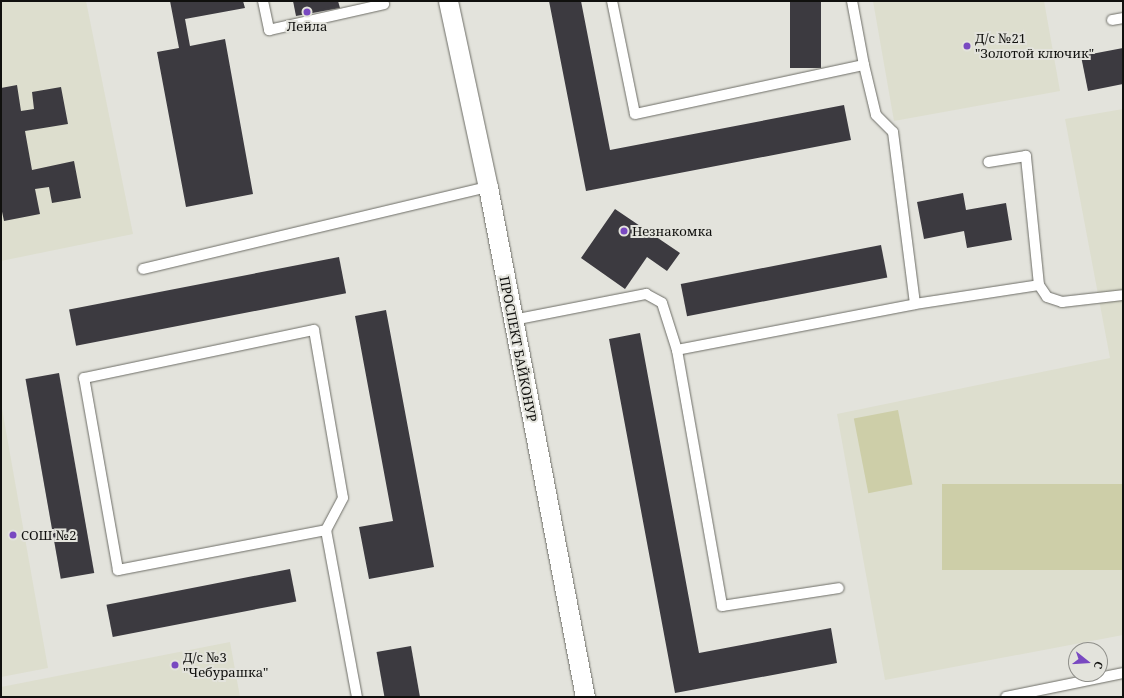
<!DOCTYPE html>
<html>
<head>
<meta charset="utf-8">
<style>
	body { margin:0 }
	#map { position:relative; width:1124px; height:698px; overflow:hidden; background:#e3e3dc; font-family:"Noto Serif",serif }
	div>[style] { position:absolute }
	.built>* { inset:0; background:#dddece }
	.green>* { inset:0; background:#cdcea8; transform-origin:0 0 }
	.building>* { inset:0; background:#3c3a40; transform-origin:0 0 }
	.roads { filter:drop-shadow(0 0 1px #6d6d66) drop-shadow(0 0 1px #6d6d66) }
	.service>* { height:10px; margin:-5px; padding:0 5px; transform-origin:5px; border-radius:5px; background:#fff }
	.minor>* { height:19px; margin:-9.5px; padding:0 9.5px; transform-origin:9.5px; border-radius:9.5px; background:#fff }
	.dots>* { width:11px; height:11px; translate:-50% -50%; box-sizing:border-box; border:2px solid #e3e3dc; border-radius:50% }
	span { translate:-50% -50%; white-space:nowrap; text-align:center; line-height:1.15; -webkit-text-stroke:4px #e3e3dc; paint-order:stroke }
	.poi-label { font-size:13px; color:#10100e }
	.left { translate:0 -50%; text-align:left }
	.street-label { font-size:13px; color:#10100e }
	.frame { position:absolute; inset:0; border:2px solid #10100e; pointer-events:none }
	.north { position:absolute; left:1068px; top:642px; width:40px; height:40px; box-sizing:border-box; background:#e3e3dc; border:1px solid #8f8f8a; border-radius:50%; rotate:107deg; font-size:11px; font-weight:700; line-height:16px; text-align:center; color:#10100e }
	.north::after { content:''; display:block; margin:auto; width:14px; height:18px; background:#7949c1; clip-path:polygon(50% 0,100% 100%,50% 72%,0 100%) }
</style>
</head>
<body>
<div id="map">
	<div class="built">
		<i style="clip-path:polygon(1px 1px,86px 1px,133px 234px,1px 261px)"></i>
		<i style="clip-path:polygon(873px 1px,1044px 1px,1060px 91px,894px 121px)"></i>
		<i style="clip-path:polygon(1123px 109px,1123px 635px,885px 680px,837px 414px,1110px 358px,1065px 119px)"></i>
		<i style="clip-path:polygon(1px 403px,48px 668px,1px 677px)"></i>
		<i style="clip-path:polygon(230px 642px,240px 697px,1px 697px,1px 687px)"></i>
	</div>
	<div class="green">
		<i style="left:898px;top:410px;width:76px;height:45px;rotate:79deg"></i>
		<i style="left:1123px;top:484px;width:86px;height:181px;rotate:90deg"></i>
	</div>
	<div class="building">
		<i style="clip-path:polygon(170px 1px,243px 1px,245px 8px,185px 19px,190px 46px,225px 39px,253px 194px,186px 207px,157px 52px,179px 48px)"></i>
		<i style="clip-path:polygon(293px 1px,338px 1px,340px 8px,296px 16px)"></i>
		<i style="clip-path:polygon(549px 1px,581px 1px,610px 150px,844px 105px,851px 140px,586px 191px)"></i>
		<i style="left:790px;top:1px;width:31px;height:67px"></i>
		<i style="clip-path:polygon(1123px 48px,1123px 84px,1088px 91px,1081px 56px)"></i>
		<i style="clip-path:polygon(17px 85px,21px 111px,34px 109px,32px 92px,61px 87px,68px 124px,25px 131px,32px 170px,74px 161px,81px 198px,52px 203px,49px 187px,35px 189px,40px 214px,4px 221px,1px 207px,1px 88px)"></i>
		<i style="clip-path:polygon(963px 193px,966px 210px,1006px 203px,1012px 240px,967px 248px,964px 231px,924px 239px,917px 202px)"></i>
		<i style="clip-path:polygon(615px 209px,680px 253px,667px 271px,647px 257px,625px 289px,581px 258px)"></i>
		<i style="left:881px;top:245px;width:33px;height:204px;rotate:79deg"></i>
		<i style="left:339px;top:257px;width:37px;height:275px;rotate:79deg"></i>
		<i style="clip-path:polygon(386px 310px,434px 567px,369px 579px,359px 527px,393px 521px,355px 316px)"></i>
		<i style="clip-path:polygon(640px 333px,699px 653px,831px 628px,837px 663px,675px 693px,609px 339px)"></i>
		<i style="left:59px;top:373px;width:203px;height:34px;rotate:80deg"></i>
		<i style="left:290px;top:569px;width:33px;height:187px;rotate:79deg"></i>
		<i style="left:411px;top:646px;width:52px;height:35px;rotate:80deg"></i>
	</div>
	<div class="roads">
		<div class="service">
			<i style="left:263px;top:1px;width:30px;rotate:78deg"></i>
			<i style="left:269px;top:30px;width:118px;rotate:-12.7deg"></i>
			<i style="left:612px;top:1px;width:115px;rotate:78.5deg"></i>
			<i style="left:635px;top:114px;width:234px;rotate:-12.1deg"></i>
			<i style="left:852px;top:1px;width:65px;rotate:79.4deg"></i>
			<i style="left:864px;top:65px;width:51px;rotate:76.5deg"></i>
			<i style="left:876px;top:115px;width:24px;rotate:45deg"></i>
			<i style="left:893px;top:132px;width:173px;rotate:82.7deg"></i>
			<i style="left:1112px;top:20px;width:11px;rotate:-10deg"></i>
			<i style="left:143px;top:269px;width:355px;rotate:-13.4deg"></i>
			<i style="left:1039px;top:285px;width:14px;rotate:56deg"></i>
			<i style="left:1047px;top:297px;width:16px;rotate:18deg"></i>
			<i style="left:1062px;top:302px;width:61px;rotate:-6.5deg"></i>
			<i style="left:513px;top:320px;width:136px;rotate:-11.1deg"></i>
			<i style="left:646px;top:294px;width:18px;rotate:29deg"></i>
			<i style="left:662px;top:303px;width:49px;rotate:72.3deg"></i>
			<i style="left:677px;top:350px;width:260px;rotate:80deg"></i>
			<i style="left:722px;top:606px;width:118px;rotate:-8.7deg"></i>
			<i style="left:677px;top:350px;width:242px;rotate:-10.9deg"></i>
			<i style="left:915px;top:304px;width:125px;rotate:-8.7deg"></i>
			<i style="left:1039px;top:285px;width:130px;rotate:-95.8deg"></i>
			<i style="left:1026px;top:156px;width:38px;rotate:171deg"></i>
			<i style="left:326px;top:530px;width:212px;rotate:169.1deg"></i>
			<i style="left:118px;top:570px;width:195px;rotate:-100deg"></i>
			<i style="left:84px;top:378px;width:235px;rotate:-11.8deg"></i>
			<i style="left:314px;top:330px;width:170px;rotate:80.2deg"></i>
			<i style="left:343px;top:498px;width:36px;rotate:118deg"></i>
			<i style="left:326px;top:530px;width:170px;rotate:79.5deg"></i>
			<i style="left:1006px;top:697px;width:119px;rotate:-11.6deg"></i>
		</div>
		<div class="minor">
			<i style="left:448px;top:1px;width:190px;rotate:77.9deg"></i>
			<i style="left:488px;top:187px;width:519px;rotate:79.23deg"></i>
		</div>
	</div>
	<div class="dots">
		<i style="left:307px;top:12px;background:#7949c1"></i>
		<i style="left:967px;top:46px;background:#7949c1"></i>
		<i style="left:624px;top:231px;background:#7949c1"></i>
		<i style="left:13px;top:535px;background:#7949c1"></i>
		<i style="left:175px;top:665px;background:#7949c1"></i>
	</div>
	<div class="poi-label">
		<span style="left:307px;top:26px">Лейла</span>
		<span class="left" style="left:975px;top:46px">Д/c №21<br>"Золотой ключик"</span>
		<span class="left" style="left:632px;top:231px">Незнакомка</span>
		<span class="left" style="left:21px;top:535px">СОШ №2</span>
		<span class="left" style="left:183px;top:665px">Д/c №3<br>"Чебурашка"</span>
	</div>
	<div class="street-label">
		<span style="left:518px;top:349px;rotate:79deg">ПРОСПЕКТ БАЙКОНУР</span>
	</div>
	<div class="frame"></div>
	<div class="north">С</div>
</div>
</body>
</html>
